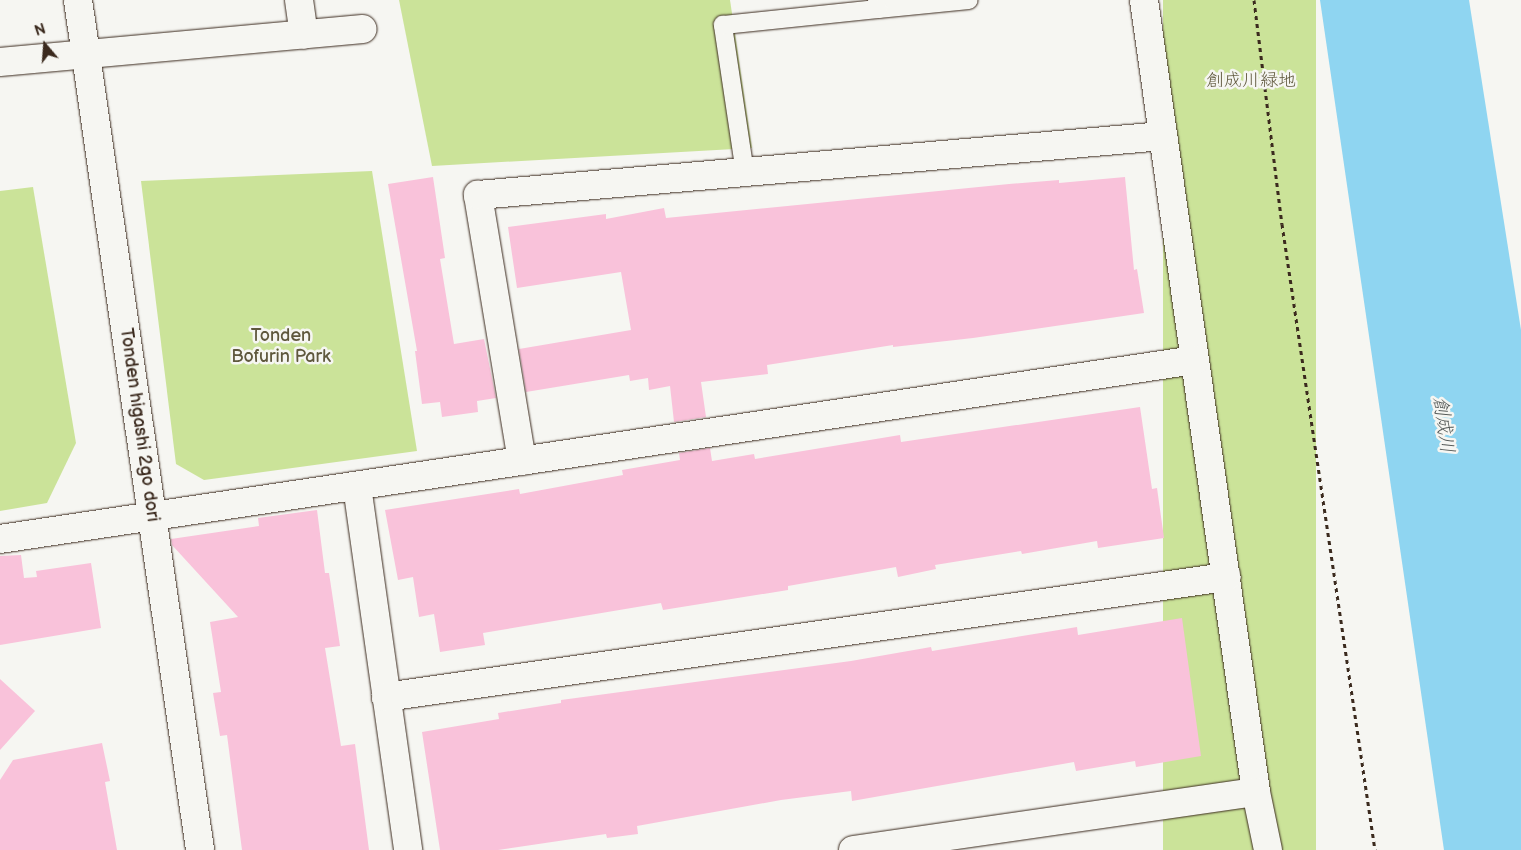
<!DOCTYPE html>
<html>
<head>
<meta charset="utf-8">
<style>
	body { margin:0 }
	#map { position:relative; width:1521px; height:850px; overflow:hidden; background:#f6f6f2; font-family:"Balsamiq Sans","Klee One",sans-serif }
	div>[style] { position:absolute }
	.green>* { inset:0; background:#cbe399; transform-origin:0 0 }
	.water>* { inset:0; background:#8fd5f1 }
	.building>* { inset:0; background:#f9c2da }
	.path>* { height:3px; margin-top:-1.5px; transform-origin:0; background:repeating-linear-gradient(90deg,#3b2a1e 0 4px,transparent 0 8px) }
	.roads { filter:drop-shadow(0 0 1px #3b2a1e) drop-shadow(0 0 1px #3b2a1e) }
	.service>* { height:18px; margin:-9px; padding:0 9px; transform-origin:9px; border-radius:9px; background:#f6f6f2 }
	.minor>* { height:28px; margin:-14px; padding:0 14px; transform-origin:14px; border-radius:14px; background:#f6f6f2 }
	span { translate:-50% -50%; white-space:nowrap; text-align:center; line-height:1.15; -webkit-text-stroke:5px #f6f6f2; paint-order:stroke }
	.park-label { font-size:18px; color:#5f583d }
	.street-label { font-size:18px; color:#3b2a1e }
	.water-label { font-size:19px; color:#505553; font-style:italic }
	.north { position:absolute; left:20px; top:20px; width:50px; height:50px; -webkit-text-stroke:4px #f6f6f2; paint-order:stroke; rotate:342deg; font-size:14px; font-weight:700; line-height:20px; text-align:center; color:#3b2a1e }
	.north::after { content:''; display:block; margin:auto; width:18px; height:22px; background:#3b2a1e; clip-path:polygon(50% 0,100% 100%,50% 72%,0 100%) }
</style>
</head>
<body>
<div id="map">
	<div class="green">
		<i style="clip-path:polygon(399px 0,730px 0,752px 148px,432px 166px)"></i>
		<i style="left:1163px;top:0;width:153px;height:860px"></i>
		<i style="clip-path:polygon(372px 171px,417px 451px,204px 480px,176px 464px,141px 181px)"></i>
		<i style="clip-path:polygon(33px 187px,76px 443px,47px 503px,0 511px,0 191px)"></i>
	</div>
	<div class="water">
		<i style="clip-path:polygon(1320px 0,1469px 0,1521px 330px,1521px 850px,1444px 850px)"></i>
	</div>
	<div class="building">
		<i style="clip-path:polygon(433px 177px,445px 258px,440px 259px,454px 344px,484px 339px,496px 398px,477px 401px,478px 412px,442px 417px,440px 402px,422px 404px,415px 351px,417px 351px,388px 184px)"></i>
		<i style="clip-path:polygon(1125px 177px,1134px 270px,1137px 269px,1144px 313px,973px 338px,893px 347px,893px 345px,767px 365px,768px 374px,701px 382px,706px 417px,674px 422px,670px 386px,649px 390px,648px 378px,630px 381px,629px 375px,526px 392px,519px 349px,631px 330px,621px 272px,517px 288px,508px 227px,606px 214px,606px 219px,664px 208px,666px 218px,1009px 184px,1059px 180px,1059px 183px)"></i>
		<i style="clip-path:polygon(1140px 407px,1152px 489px,1157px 488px,1164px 538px,1098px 548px,1097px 541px,1022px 554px,1021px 551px,935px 565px,936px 569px,898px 577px,896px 567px,788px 586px,788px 590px,663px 610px,661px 603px,483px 633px,485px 645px,440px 652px,434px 614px,419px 617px,413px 577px,398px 580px,385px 510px,519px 489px,520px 494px,623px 475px,622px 470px,680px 460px,679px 453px,710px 448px,712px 461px,754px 454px,755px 459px,900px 435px,901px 442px)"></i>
		<i style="clip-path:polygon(317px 510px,325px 573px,329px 573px,340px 646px,325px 648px,341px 746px,355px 744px,369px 850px,242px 850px,227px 735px,220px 736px,213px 693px,221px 692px,210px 622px,238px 617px,172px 545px,171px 539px,259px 526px,258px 518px)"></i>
		<i style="clip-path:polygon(21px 555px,24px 578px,37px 577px,36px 571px,91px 563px,101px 628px,0 645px,0 556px)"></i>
		<i style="clip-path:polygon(1182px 618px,1201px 756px,1136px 767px,1135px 761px,1076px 771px,1074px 762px,852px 801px,851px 791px,781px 800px,637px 826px,638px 834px,607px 838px,606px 834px,498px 850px,440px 850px,422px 732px,499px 719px,498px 713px,561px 703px,561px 700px,851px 661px,931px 647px,932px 651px,1077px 627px,1078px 635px)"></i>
		<i style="clip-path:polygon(0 679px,35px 711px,0 750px)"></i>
		<i style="clip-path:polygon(102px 743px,110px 781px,105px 782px,117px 850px,0 850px,0 780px,13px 760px)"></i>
	</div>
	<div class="path">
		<i style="left:1254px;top:0;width:226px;rotate:82.9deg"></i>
		<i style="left:1282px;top:224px;width:633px;rotate:81.55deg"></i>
	</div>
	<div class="roads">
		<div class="service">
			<i style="left:877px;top:0;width:9px;rotate:84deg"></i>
			<i style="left:878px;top:9px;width:91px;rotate:-5.6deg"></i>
			<i style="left:745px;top:173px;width:150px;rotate:-98.5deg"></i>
			<i style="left:723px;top:25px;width:156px;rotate:-5.9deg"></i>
		</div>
		<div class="minor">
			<i style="left:78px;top:0;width:859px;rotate:81.83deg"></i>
			<i style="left:299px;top:0;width:35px;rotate:82deg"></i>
			<i style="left:1144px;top:0;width:800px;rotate:81.95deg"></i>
			<i style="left:1256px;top:792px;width:59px;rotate:78.3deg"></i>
			<i style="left:0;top:62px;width:364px;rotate:-5.2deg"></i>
			<i style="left:522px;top:461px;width:270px;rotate:-99.4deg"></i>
			<i style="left:478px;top:195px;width:688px;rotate:-4.92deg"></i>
			<i style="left:357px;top:486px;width:368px;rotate:82deg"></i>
			<i style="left:0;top:539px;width:1208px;rotate:-8.52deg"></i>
			<i style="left:386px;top:697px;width:849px;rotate:-8.13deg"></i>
			<i style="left:853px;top:850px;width:407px;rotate:-8.2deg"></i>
		</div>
	</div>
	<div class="park-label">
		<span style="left:1251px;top:81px">創成川緑地</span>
		<span style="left:281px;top:347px">Tonden<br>Bofurin Park</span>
	</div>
	<div class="street-label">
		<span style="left:139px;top:425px;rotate:82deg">Tonden higashi 2go dori</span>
	</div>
	<div class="water-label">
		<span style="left:1443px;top:425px;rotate:82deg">創成川</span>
	</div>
	<div class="north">N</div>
</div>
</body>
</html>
